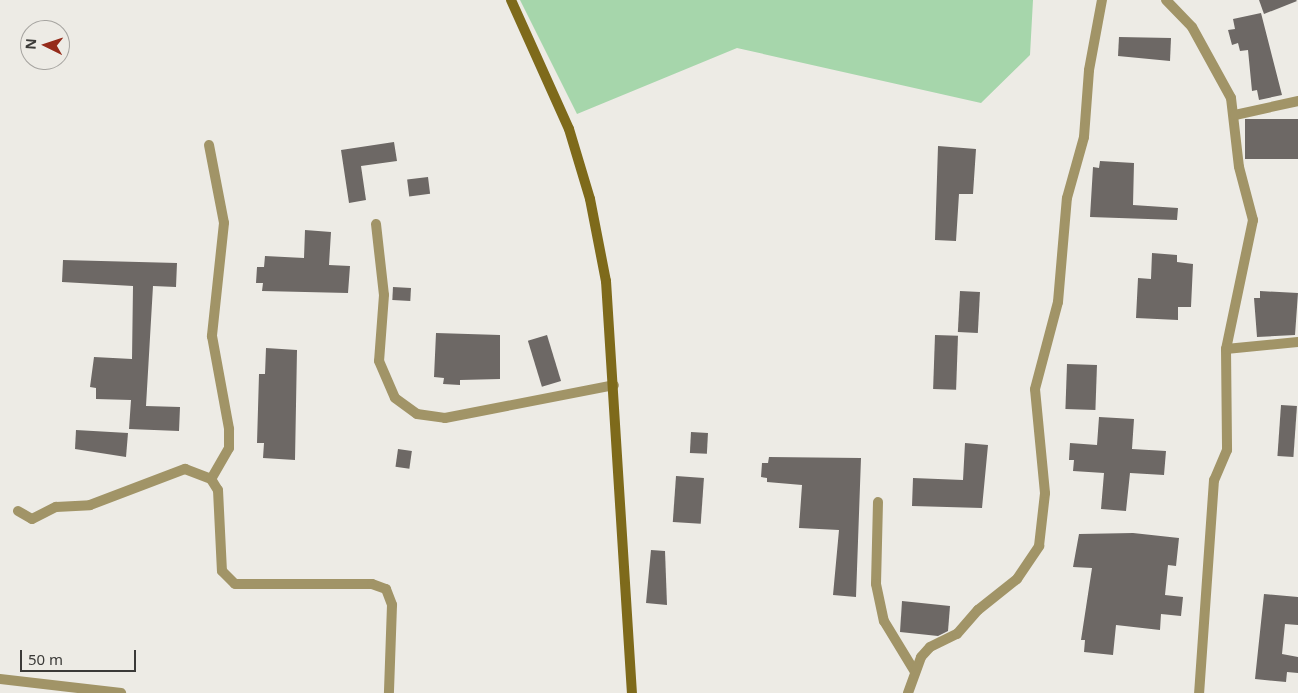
<!DOCTYPE html>
<html>
<head>
<meta charset="utf-8">
<style>
	body { margin:0 }
	#map { position:relative; width:1298px; height:693px; overflow:hidden; background:#edebe5; font-family:"Noto Sans",sans-serif }
	div>[style] { position:absolute }
	.green>* { inset:0; background:#a6d6ab }
	.building>* { inset:0; background:#6d6865; transform-origin:0 0 }
	.street>* { height:10px; margin:-5px; padding:0 5px; transform-origin:5px; border-radius:5px; background:#a19467 }
	.secondary>* { height:10px; margin:-5px; padding:0 5px; transform-origin:5px; border-radius:5px; background:#7e6a1b }
	span { translate:-50% -50%; white-space:nowrap; text-align:center; line-height:1.15; -webkit-text-stroke:5px #edebe5; paint-order:stroke }
	.north { position:absolute; left:20px; top:20px; width:50px; height:50px; box-sizing:border-box; background:#edebe5; border:1px solid #a6a4a0; border-radius:50%; rotate:274deg; font-size:14px; font-weight:700; line-height:20px; text-align:center; color:#3b3a38 }
	.north::after { content:''; display:block; margin:auto; width:18px; height:22px; background:#952b1a; clip-path:polygon(50% 0,100% 100%,50% 72%,0 100%) }
	.scale { position:absolute; left:20px; top:650px; width:116px; height:22px; box-sizing:border-box; border:2px solid #3b3a38; border-top:0; padding-left:6px; font-size:15px; line-height:18px; white-space:nowrap; color:#3b3a38; -webkit-text-stroke:4px #edebe5; paint-order:stroke }
</style>
</head>
<body>
<div id="map">
	<div class="green">
		<i style="clip-path:polygon(520px 0,1033px 0,1030px 55px,981px 103px,737px 48px,577px 114px)"></i>
	</div>
	<div class="building">
		<i style="clip-path:polygon(1259px 0,1296px 0,1297px 1px,1264px 14px)"></i>
		<i style="clip-path:polygon(1261px 13px,1282px 95px,1259px 100px,1257px 90px,1252px 91px,1248px 50px,1240px 51px,1238px 43px,1232px 45px,1228px 30px,1235px 29px,1233px 19px)"></i>
		<i style="clip-path:polygon(1119px 37px,1171px 38px,1170px 61px,1118px 56px)"></i>
		<i style="left:1298px;top:119px;width:40px;height:53px;rotate:90deg"></i>
		<i style="clip-path:polygon(394px 142px,397px 161px,361px 166px,366px 200px,349px 203px,341px 150px)"></i>
		<i style="clip-path:polygon(938px 146px,976px 149px,973px 194px,959px 194px,956px 241px,935px 240px)"></i>
		<i style="clip-path:polygon(1100px 161px,1134px 163px,1133px 205px,1178px 208px,1177px 220px,1090px 217px,1093px 167px,1099px 168px)"></i>
		<i style="left:428px;top:177px;width:17px;height:21px;rotate:83deg"></i>
		<i style="clip-path:polygon(305px 230px,331px 232px,329px 265px,350px 266px,348px 293px,262px 291px,263px 283px,256px 283px,257px 267px,264px 267px,265px 256px,304px 258px)"></i>
		<i style="clip-path:polygon(1152px 253px,1177px 255px,1177px 262px,1193px 264px,1191px 307px,1178px 307px,1178px 320px,1136px 318px,1138px 278px,1151px 279px)"></i>
		<i style="clip-path:polygon(63px 260px,177px 263px,176px 287px,153px 286px,146px 406px,180px 407px,179px 431px,129px 429px,131px 400px,96px 399px,96px 388px,90px 387px,94px 357px,132px 359px,133px 286px,62px 282px)"></i>
		<i style="left:393px;top:287px;width:18px;height:13px;rotate:3deg"></i>
		<i style="left:960px;top:291px;width:20px;height:41px;rotate:3deg"></i>
		<i style="clip-path:polygon(1260px 291px,1298px 293px,1295px 335px,1257px 337px,1254px 298px,1260px 298px)"></i>
		<i style="clip-path:polygon(436px 333px,500px 335px,500px 379px,460px 380px,460px 385px,443px 384px,444px 378px,434px 377px)"></i>
		<i style="left:547px;top:335px;width:48px;height:20px;rotate:73deg"></i>
		<i style="left:935px;top:335px;width:23px;height:54px;rotate:2deg"></i>
		<i style="clip-path:polygon(266px 348px,297px 350px,295px 460px,263px 458px,264px 443px,257px 443px,259px 374px,265px 374px)"></i>
		<i style="left:1067px;top:364px;width:30px;height:45px;rotate:2deg"></i>
		<i style="left:1281px;top:405px;width:16px;height:51px;rotate:4deg"></i>
		<i style="clip-path:polygon(1099px 417px,1134px 419px,1132px 449px,1166px 451px,1164px 475px,1130px 473px,1126px 511px,1101px 509px,1104px 473px,1073px 471px,1074px 460px,1069px 460px,1070px 443px,1097px 445px)"></i>
		<i style="clip-path:polygon(76px 430px,128px 433px,126px 457px,75px 449px)"></i>
		<i style="left:691px;top:432px;width:17px;height:21px;rotate:3deg"></i>
		<i style="clip-path:polygon(965px 443px,988px 445px,982px 508px,912px 506px,913px 478px,963px 480px)"></i>
		<i style="left:398px;top:449px;width:14px;height:18px;rotate:8deg"></i>
		<i style="clip-path:polygon(769px 457px,861px 458px,856px 597px,833px 595px,839px 530px,799px 528px,802px 485px,767px 482px,767px 478px,761px 477px,762px 463px,768px 463px)"></i>
		<i style="left:676px;top:476px;width:28px;height:46px;rotate:4deg"></i>
		<i style="clip-path:polygon(1133px 533px,1179px 538px,1176px 566px,1168px 565px,1165px 595px,1183px 597px,1181px 616px,1161px 614px,1160px 630px,1116px 625px,1113px 655px,1084px 652px,1085px 640px,1081px 640px,1092px 568px,1073px 567px,1079px 534px)"></i>
		<i style="clip-path:polygon(651px 550px,665px 551px,667px 605px,646px 603px)"></i>
		<i style="clip-path:polygon(1264px 594px,1298px 597px,1298px 625px,1285px 624px,1282px 654px,1298px 657px,1298px 673px,1287px 672px,1286px 682px,1255px 679px)"></i>
		<i style="clip-path:polygon(902px 601px,950px 606px,948px 631px,938px 636px,900px 632px)"></i>
	</div>
	<div class="street">
		<i style="left:1166px;top:0;width:37px;rotate:46deg"></i>
		<i style="left:1192px;top:27px;width:81px;rotate:61.2deg"></i>
		<i style="left:1231px;top:98px;width:69px;rotate:83.4deg"></i>
		<i style="left:1239px;top:167px;width:55px;rotate:75.2deg"></i>
		<i style="left:1253px;top:220px;width:132px;rotate:101.8deg"></i>
		<i style="left:1226px;top:349px;width:101px;rotate:89.4deg"></i>
		<i style="left:1227px;top:450px;width:33px;rotate:113deg"></i>
		<i style="left:1214px;top:480px;width:214px;rotate:94deg"></i>
		<i style="left:1235px;top:115px;width:65px;rotate:-12.5deg"></i>
		<i style="left:209px;top:145px;width:79px;rotate:79.1deg"></i>
		<i style="left:224px;top:223px;width:114px;rotate:96.1deg"></i>
		<i style="left:212px;top:336px;width:95px;rotate:79.6deg"></i>
		<i style="left:229px;top:429px;width:19px;rotate:90deg"></i>
		<i style="left:229px;top:448px;width:36px;rotate:120deg"></i>
		<i style="left:376px;top:224px;width:71px;rotate:83.6deg"></i>
		<i style="left:384px;top:295px;width:66px;rotate:94.3deg"></i>
		<i style="left:379px;top:361px;width:40px;rotate:66.6deg"></i>
		<i style="left:395px;top:398px;width:27px;rotate:36deg"></i>
		<i style="left:417px;top:414px;width:28px;rotate:8deg"></i>
		<i style="left:445px;top:418px;width:172px;rotate:-11deg"></i>
		<i style="left:1226px;top:349px;width:72px;rotate:-5.6deg"></i>
		<i style="left:878px;top:502px;width:82px;rotate:91.4deg"></i>
		<i style="left:876px;top:584px;width:38px;rotate:78deg"></i>
		<i style="left:884px;top:621px;width:60px;rotate:58.7deg"></i>
		<i style="left:18px;top:511px;width:16px;rotate:30deg"></i>
		<i style="left:32px;top:519px;width:27px;rotate:-27deg"></i>
		<i style="left:56px;top:507px;width:34px;rotate:-3deg"></i>
		<i style="left:90px;top:505px;width:102px;rotate:-20.8deg"></i>
		<i style="left:185px;top:469px;width:28px;rotate:21deg"></i>
		<i style="left:211px;top:479px;width:13px;rotate:58deg"></i>
		<i style="left:218px;top:490px;width:81px;rotate:87.2deg"></i>
		<i style="left:222px;top:571px;width:18px;rotate:45deg"></i>
		<i style="left:235px;top:584px;width:137px"></i>
		<i style="left:372px;top:584px;width:15px;rotate:20deg"></i>
		<i style="left:386px;top:589px;width:17px;rotate:69deg"></i>
		<i style="left:392px;top:605px;width:88px;rotate:92deg"></i>
		<i style="left:0;top:679px;width:122px;rotate:6.6deg"></i>
		<i style="left:908px;top:693px;width:38px;rotate:-70deg"></i>
		<i style="left:921px;top:657px;width:13px;rotate:-48deg"></i>
		<i style="left:930px;top:647px;width:30px;rotate:-26deg"></i>
		<i style="left:957px;top:634px;width:32px;rotate:-49deg"></i>
		<i style="left:978px;top:610px;width:50px;rotate:-38.5deg"></i>
		<i style="left:1017px;top:579px;width:40px;rotate:-56deg"></i>
		<i style="left:1039px;top:546px;width:53px;rotate:-83.5deg"></i>
		<i style="left:1045px;top:493px;width:104px;rotate:-95.5deg"></i>
		<i style="left:1035px;top:389px;width:90px;rotate:-75.2deg"></i>
		<i style="left:1058px;top:302px;width:104px;rotate:-85.1deg"></i>
		<i style="left:1067px;top:198px;width:63px;rotate:-74.4deg"></i>
		<i style="left:1084px;top:137px;width:67px;rotate:-85.7deg"></i>
		<i style="left:1089px;top:70px;width:71px;rotate:-79.5deg"></i>
	</div>
	<div class="secondary">
		<i style="left:511px;top:0;width:141px;rotate:65.8deg"></i>
		<i style="left:569px;top:129px;width:73px;rotate:73.3deg"></i>
		<i style="left:590px;top:199px;width:84px;rotate:79deg"></i>
		<i style="left:606px;top:281px;width:413px;rotate:86.4deg"></i>
	</div>
	<div class="north">N</div>
	<div class="scale">50 m</div>
</div>
</body>
</html>
